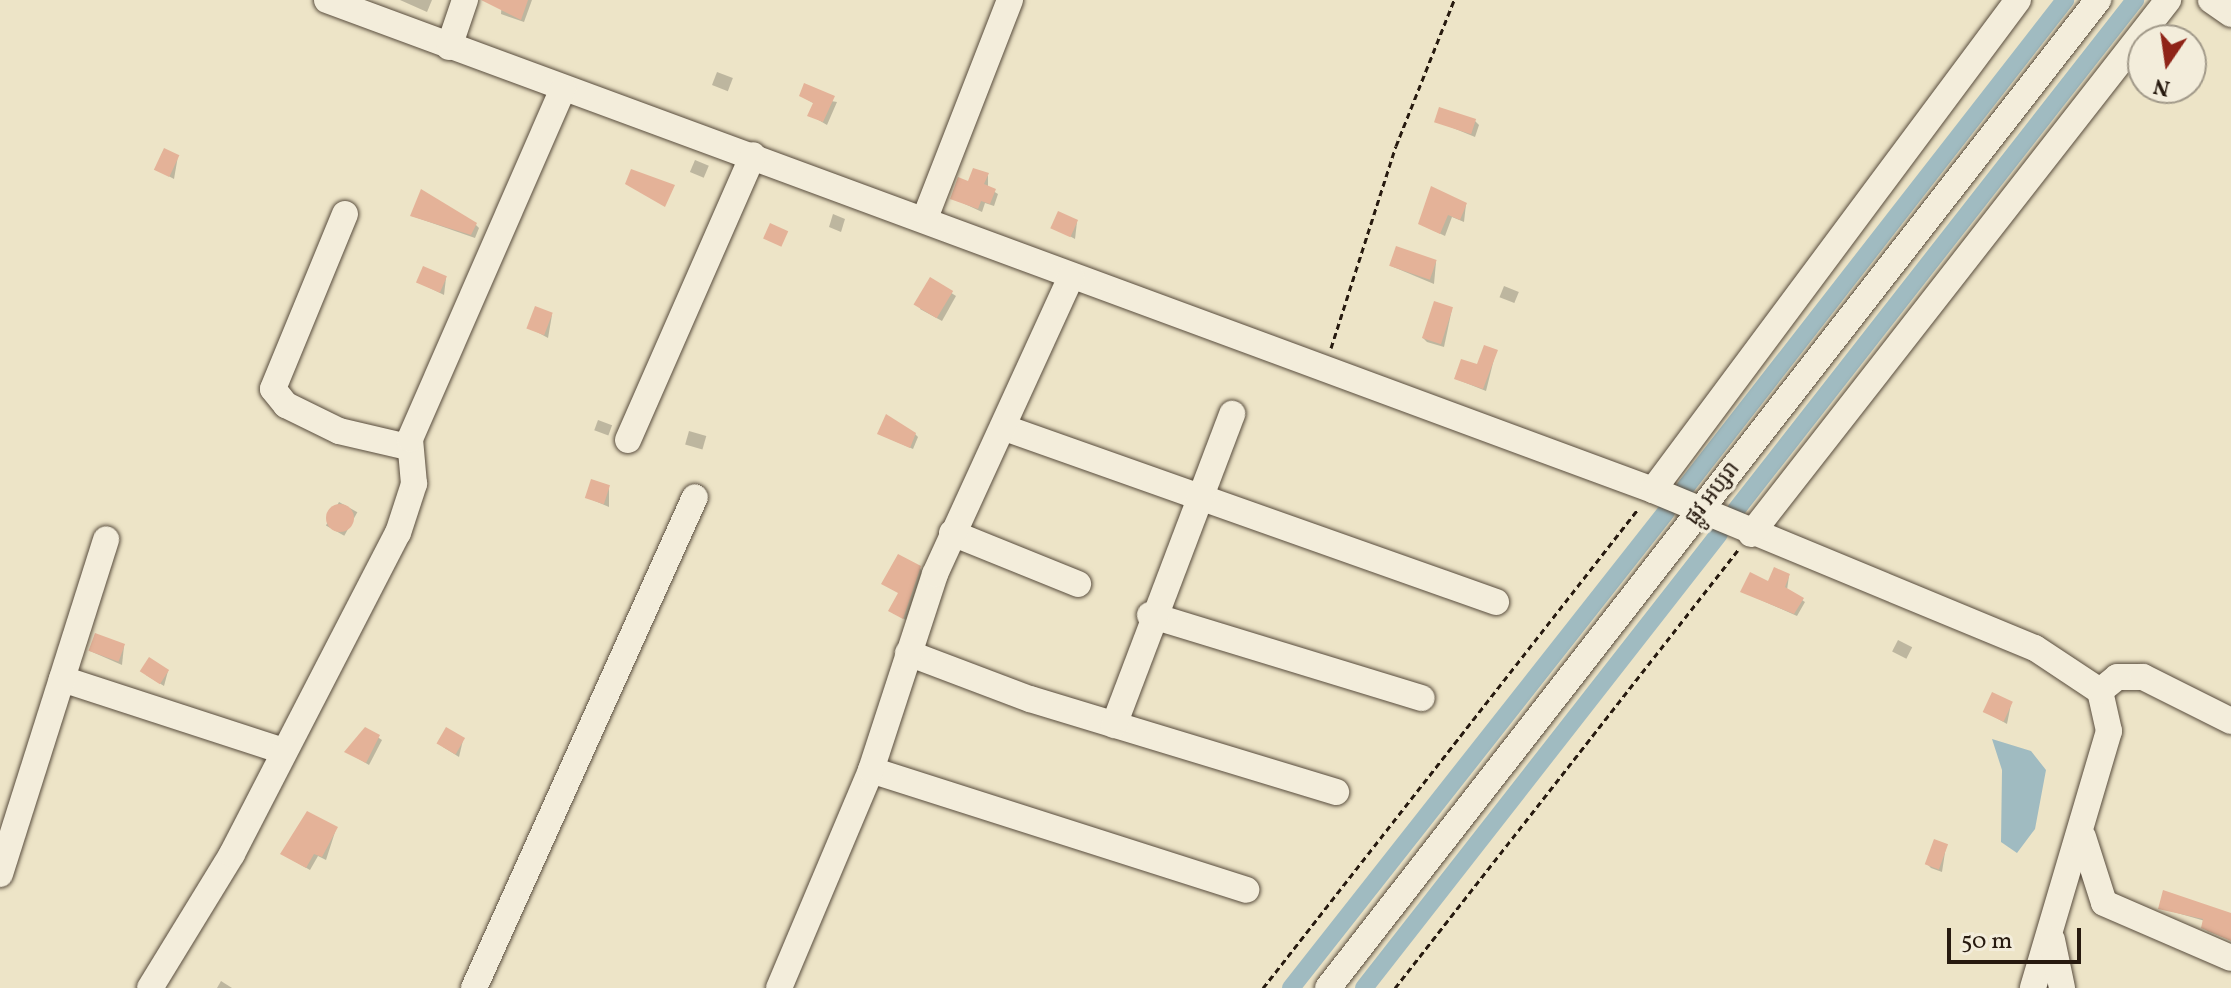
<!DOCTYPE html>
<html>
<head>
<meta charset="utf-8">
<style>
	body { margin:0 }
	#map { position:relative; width:2231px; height:988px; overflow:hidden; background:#ede4c7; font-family:Vollkorn,"Noto Sans Khmer",serif }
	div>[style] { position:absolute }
	.water>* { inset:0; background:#a0bbc1 }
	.shadow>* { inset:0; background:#0003; transform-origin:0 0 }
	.canal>* { height:18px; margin:-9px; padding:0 9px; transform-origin:9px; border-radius:9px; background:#a0bbc1 }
	.building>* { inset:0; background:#e4b298; transform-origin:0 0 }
	.round { border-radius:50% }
	.path>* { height:3px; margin-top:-1.5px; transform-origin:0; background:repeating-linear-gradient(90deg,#271a0f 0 6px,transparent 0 10px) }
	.roads { filter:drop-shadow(0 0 2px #584c3d) drop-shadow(0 0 2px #584c3d) }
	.minor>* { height:26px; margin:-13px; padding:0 13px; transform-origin:13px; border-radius:13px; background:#f3eddb }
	span { translate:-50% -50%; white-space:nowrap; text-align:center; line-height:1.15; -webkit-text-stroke:7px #f3eddb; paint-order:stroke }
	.street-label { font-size:22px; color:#271a0f }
	.north { position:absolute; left:2127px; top:24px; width:80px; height:80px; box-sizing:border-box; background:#f3eddb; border:2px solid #a19989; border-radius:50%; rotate:193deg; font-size:22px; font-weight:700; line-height:32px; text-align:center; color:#271a0f }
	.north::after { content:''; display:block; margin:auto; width:28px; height:36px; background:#8f2418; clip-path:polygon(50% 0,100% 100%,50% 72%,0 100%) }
	.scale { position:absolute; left:1947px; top:928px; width:134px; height:36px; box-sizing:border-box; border:4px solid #271a0f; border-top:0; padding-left:10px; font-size:24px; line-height:28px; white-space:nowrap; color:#271a0f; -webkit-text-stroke:6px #f3eddb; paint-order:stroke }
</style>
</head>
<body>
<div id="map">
	<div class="water">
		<i style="clip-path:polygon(1992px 739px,2031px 751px,2046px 770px,2035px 829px,2017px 853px,2001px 842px,2002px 770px)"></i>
	</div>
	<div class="shadow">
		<i style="clip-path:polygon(400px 0,432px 0,427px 12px)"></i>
		<i style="clip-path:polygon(502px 0,532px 0,524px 22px,501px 14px)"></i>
		<i style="left:717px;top:72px;width:17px;height:14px;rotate:21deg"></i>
		<i style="clip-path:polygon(801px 96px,837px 102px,827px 125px,810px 115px,815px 104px)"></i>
		<i style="clip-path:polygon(1436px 121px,1475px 121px,1479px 125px,1475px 137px)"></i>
		<i style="clip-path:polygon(178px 156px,174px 179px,157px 170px)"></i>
		<i style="left:695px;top:160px;width:15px;height:13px;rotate:23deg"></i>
		<i style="clip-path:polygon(988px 175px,988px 188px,998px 194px,994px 206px,985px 203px,982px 212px,952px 198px)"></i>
		<i style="clip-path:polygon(1466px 204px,1464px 222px,1452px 217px,1445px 236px,1420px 224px)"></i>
		<i style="clip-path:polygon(833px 214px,845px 219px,841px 232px,829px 227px)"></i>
		<i style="clip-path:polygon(412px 216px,475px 224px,479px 228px,475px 238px)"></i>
		<i style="clip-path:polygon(1077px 222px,1075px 239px,1053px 227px)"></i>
		<i style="clip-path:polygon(1436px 262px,1434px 284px,1391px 266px)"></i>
		<i style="clip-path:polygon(446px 278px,444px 295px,418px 282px)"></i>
		<i style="clip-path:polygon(931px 280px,956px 296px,942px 321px,920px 309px)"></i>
		<i style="left:1504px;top:286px;width:16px;height:12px;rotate:22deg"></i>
		<i style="clip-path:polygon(1452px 309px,1444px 347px,1427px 342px,1423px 338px)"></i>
		<i style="clip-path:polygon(552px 315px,548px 338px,528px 327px)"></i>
		<i style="clip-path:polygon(1496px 351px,1486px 391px,1456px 379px)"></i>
		<i style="left:598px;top:420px;width:15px;height:11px;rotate:20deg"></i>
		<i style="left:689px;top:431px;width:18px;height:14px;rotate:16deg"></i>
		<i style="clip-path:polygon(879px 434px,915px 434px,918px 437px,913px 449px)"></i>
		<i style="clip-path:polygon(609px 487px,609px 507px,588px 498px)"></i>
		<i style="left:339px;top:502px;width:21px;height:27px;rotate:29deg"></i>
		<i style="clip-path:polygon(920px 568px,922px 571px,906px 620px,893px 613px)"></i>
		<i style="clip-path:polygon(1789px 576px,1787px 590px,1805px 602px,1797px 616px,1743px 592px)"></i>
		<i style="left:1898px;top:640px;width:16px;height:13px;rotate:27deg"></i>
		<i style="clip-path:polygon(124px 646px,122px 665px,90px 651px)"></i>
		<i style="clip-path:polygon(168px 671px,164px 686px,146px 675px)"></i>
		<i style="clip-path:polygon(2011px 704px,2007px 724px,1984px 711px)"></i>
		<i style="clip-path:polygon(365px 729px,382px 740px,369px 765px,347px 752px)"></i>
		<i style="clip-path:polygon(463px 740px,459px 757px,443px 747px)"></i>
		<i style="clip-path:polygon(336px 829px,326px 860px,318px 856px,310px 870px,282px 854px)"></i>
		<i style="clip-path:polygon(1946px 846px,1942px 872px,1931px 868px,1927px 864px)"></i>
		<i style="clip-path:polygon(2160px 908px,2231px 914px,2231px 940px,2207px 931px,2205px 921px)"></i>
		<i style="clip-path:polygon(221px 981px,232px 988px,217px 988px)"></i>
	</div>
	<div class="canal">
		<i style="left:1685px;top:488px;width:619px;rotate:-52.09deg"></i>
		<i style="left:1736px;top:510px;width:648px;rotate:-51.96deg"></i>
		<i style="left:1291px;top:988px;width:606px;rotate:-51.77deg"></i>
		<i style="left:1364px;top:988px;width:576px;rotate:-51.98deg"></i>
	</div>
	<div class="building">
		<i style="clip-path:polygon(481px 0,528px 0,521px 20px)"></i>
		<i style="clip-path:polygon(804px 83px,835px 96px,823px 122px,807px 116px,813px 103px,799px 96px)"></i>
		<i style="left:1439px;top:107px;width:39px;height:16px;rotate:18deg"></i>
		<i style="left:164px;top:148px;width:17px;height:24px;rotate:25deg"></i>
		<i style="clip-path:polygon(973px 168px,989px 173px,984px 184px,996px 189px,990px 204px,981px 201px,978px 209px,950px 199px,958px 177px,968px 181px)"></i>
		<i style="clip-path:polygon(631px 169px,675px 185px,665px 207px,625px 184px)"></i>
		<i style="clip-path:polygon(1431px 186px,1467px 203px,1460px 220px,1448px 215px,1440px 234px,1418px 224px)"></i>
		<i style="clip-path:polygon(421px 189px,477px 223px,471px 235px,410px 216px)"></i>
		<i style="left:1058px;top:211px;width:22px;height:19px;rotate:24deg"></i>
		<i style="left:770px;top:223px;width:20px;height:17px;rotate:24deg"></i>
		<i style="left:1396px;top:246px;width:43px;height:21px;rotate:19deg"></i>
		<i style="left:423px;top:266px;width:26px;height:18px;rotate:23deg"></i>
		<i style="left:930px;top:277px;width:27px;height:32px;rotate:31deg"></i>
		<i style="left:1434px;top:301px;width:20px;height:39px;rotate:18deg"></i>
		<i style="left:535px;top:306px;width:19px;height:24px;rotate:21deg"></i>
		<i style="clip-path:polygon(1484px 345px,1498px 350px,1483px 389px,1454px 379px,1461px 359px,1477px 364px)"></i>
		<i style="clip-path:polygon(886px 414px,916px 433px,910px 448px,877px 434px)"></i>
		<i style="left:591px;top:479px;width:20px;height:20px;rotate:18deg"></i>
		<i class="round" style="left:326px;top:504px;width:28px;height:28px"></i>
		<i style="clip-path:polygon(898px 554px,921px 566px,903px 619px,888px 611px,898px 593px,881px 584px)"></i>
		<i style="clip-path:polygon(1774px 567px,1790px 574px,1785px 587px,1804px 598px,1794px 614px,1740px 592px,1750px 572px,1768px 581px)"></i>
		<i style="left:95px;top:633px;width:32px;height:19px;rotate:20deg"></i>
		<i style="left:149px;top:657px;width:24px;height:17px;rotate:33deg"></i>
		<i style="left:1992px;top:692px;width:23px;height:22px;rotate:25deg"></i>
		<i style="clip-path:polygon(365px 727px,380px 735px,366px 763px,344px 752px)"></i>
		<i style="left:446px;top:727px;width:22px;height:19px;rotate:30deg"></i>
		<i style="clip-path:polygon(307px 811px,338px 827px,322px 857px,314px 854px,306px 868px,280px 854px)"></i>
		<i style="left:1934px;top:839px;width:15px;height:27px;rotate:20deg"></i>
		<i style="clip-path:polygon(2163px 890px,2231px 913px,2231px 941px,2201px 928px,2203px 919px,2158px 909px)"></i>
	</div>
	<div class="path">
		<i style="left:1331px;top:348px;width:212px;rotate:-72.2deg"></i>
		<i style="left:1396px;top:146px;width:157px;rotate:-68.3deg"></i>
		<i style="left:1263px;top:988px;width:608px;rotate:-51.94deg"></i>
		<i style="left:1395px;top:988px;width:556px;rotate:-51.94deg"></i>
	</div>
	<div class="roads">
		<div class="minor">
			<i style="left:327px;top:0;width:1414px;rotate:20.28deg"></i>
			<i style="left:1653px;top:490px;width:413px;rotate:22.5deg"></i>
			<i style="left:2035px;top:648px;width:78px;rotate:33.5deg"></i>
			<i style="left:2100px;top:691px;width:41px;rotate:77.3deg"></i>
			<i style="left:2109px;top:731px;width:268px;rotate:106.5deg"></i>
			<i style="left:2211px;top:0;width:24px;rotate:35deg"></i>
			<i style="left:449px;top:47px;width:50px;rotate:-71.2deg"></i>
			<i style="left:345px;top:214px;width:189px;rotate:112.4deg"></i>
			<i style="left:273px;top:389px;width:21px;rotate:51deg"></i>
			<i style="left:286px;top:405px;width:59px;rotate:26.1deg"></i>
			<i style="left:339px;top:431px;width:71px;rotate:13.1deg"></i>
			<i style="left:925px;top:218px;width:234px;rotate:-68.7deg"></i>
			<i style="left:1005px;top:428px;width:521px;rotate:19.51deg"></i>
			<i style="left:628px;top:440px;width:311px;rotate:-66.3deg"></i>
			<i style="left:1653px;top:490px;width:611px;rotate:-53.32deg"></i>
			<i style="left:952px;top:533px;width:136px;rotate:22deg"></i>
			<i style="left:1751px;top:534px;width:678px;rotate:-52.01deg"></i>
			<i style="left:1150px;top:615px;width:284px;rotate:17deg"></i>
			<i style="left:908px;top:653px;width:130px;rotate:20.7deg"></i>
			<i style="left:1030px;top:699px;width:320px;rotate:16.9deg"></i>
			<i style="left:62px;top:679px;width:233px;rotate:18deg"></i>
			<i style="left:2100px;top:691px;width:22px;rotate:-39deg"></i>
			<i style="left:2117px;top:677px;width:26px"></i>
			<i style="left:2143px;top:677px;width:98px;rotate:26.6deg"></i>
			<i style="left:1114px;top:725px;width:333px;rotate:-69.2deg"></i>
			<i style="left:871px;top:770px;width:394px;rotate:17.7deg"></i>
			<i style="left:2083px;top:837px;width:69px;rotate:72.3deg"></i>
			<i style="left:2104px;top:903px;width:138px;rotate:23.4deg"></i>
			<i style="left:0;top:874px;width:351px;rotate:-72.4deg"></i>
			<i style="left:2052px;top:940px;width:49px;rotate:78.2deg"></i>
			<i style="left:150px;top:988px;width:157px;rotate:-58.5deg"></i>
			<i style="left:232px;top:854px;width:361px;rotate:-62.7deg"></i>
			<i style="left:398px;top:533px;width:52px;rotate:-71.9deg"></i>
			<i style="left:414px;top:484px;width:45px;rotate:-95.1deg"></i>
			<i style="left:410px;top:439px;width:382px;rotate:-66.4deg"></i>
			<i style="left:474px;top:988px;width:538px;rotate:-65.77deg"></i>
			<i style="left:779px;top:988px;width:237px;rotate:-67.1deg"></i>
			<i style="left:871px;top:770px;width:206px;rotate:-71.9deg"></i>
			<i style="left:935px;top:574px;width:327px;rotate:-65.4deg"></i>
			<i style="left:1328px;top:988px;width:1253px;rotate:-52.07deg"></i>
		</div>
	</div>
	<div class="street-label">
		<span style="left:1713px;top:494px;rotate:-52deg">ផ្លូវ អប្សរា</span>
	</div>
	<div class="north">N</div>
	<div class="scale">50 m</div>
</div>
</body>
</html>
